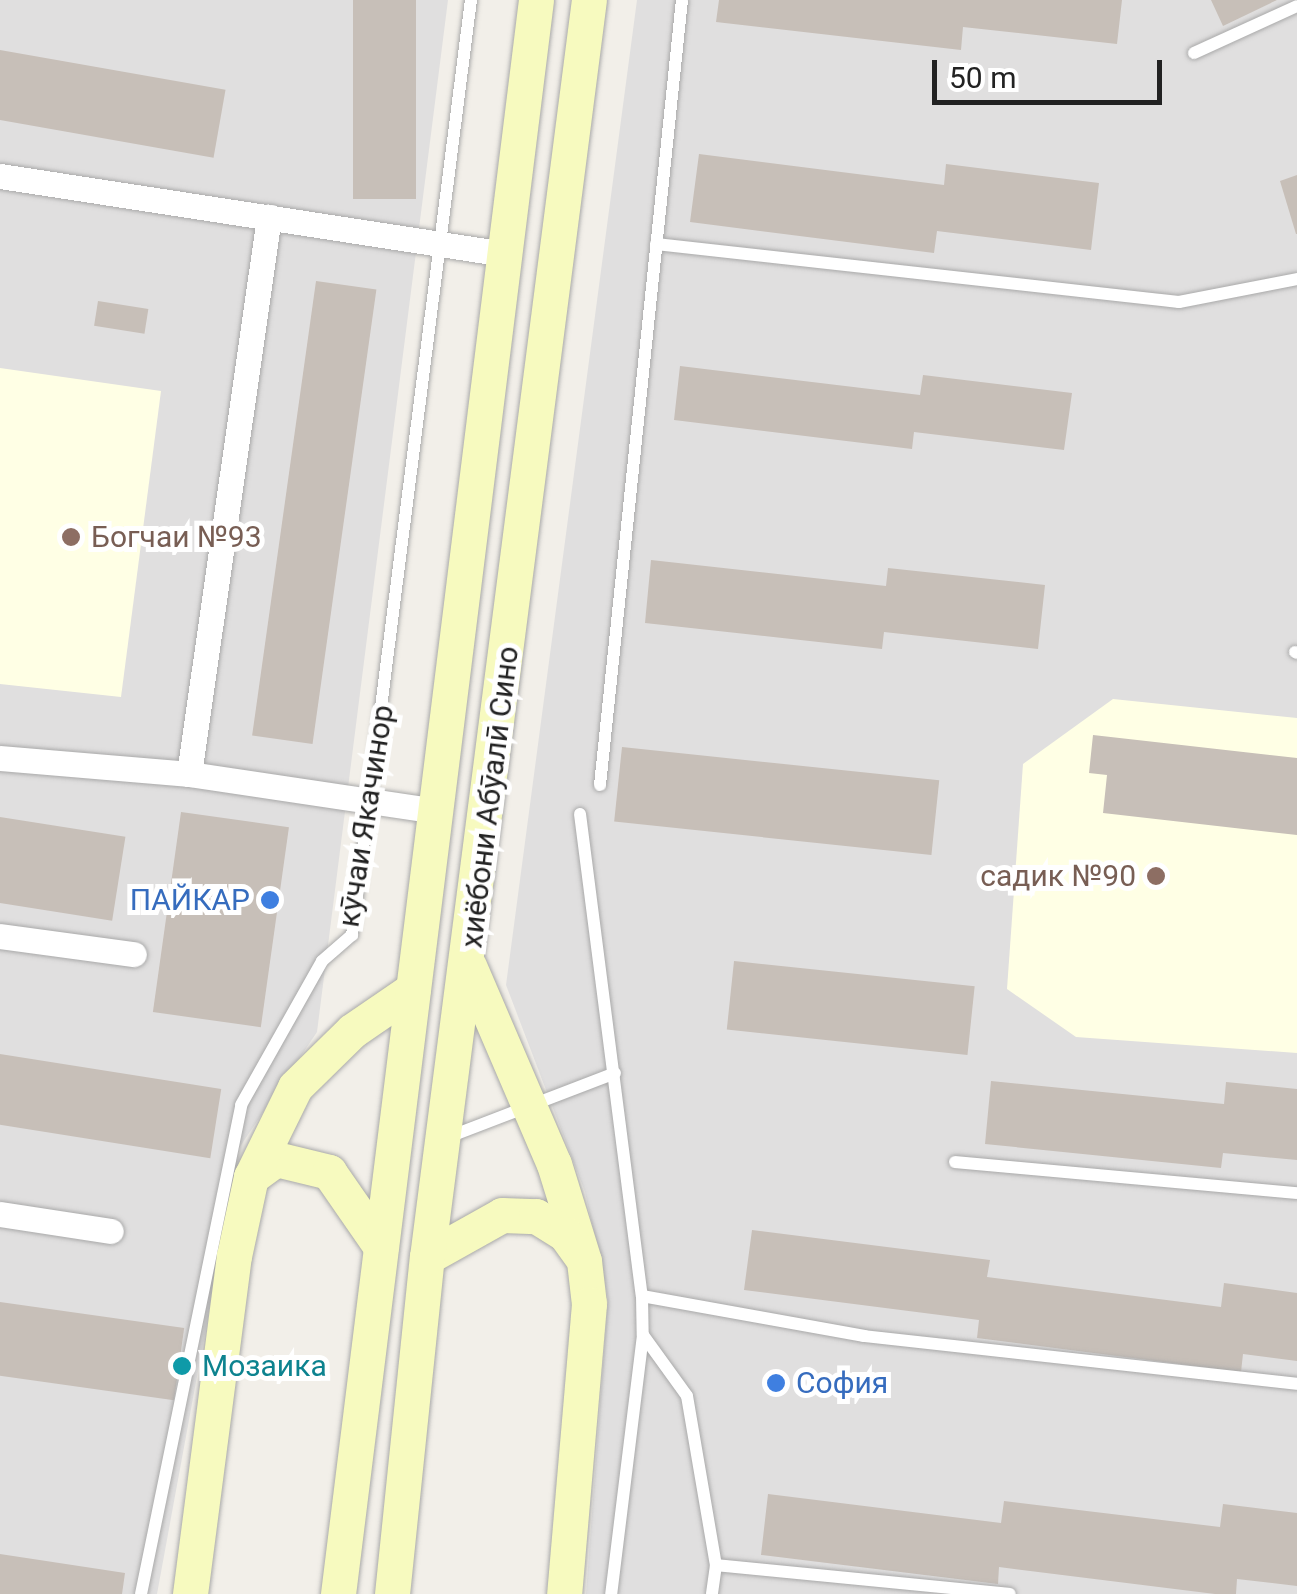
<!DOCTYPE html>
<html>
<head>
<meta charset="utf-8">
<style>
	body { margin:0 }
	#map { position:relative; width:1297px; height:1594px; overflow:hidden; background:#f2efe9; font-family:Roboto,sans-serif }
	div>[style] { position:absolute }
	.residential>* { inset:0; background:#e0dfdf }
	.education>* { inset:0; background:#ffffe5 }
	.building>* { inset:0; background:#c7bfb8; transform-origin:0 0 }
	.roads { filter:drop-shadow(0 0 2px #a9a9a9) drop-shadow(0 0 2px #a9a9a9) }
	.service>* { height:12px; margin:-6px; padding:0 6px; transform-origin:6px; border-radius:6px; background:#fff }
	.minor>* { height:25px; margin:-12.5px; padding:0 12.5px; transform-origin:12.5px; border-radius:12.5px; background:#fff }
	.secondary>* { height:35px; margin:-17.5px; padding:0 17.5px; transform-origin:17.5px; border-radius:17.5px; background:#f7fabf }
	.dots>* { width:28px; height:28px; translate:-50% -50%; box-sizing:border-box; border:5px solid #fff; border-radius:50% }
	span { translate:-50% -50%; white-space:nowrap; text-align:center; line-height:1.15; -webkit-text-stroke:10px #fff; paint-order:stroke }
	.education-label { font-size:30px; color:#785e54 }
	.left { translate:0 -50%; text-align:left }
	.right { translate:-100% -50%; text-align:right }
	.street-label { font-size:30px; color:#222 }
	.shop-label { font-size:30px; color:#366cbe }
	.culture-label { font-size:30px; color:#0d838f }
	.scale { position:absolute; left:932px; top:60px; width:230px; height:45px; box-sizing:border-box; border:5px solid #222; border-top:0; padding-left:12px; font-size:30px; line-height:35px; white-space:nowrap; color:#222; -webkit-text-stroke:8px #fff; paint-order:stroke }
</style>
</head>
<body>
<div id="map">
	<div class="residential">
		<i style="clip-path:polygon(0 0,448px 0,317px 1032px,239px 1148px,157px 1594px,0 1594px)"></i>
		<i style="clip-path:polygon(637px 0,1297px 0,1297px 1594px,586px 1594px,608px 1298px,585px 1192px,506px 985px)"></i>
	</div>
	<div class="education">
		<i style="clip-path:polygon(0 368px,161px 391px,121px 697px,0 684px)"></i>
		<i style="clip-path:polygon(1113px 699px,1297px 718px,1297px 1053px,1076px 1037px,1007px 989px,1023px 764px)"></i>
	</div>
	<div class="building">
		<i style="left:353px;top:0;width:63px;height:199px"></i>
		<i style="clip-path:polygon(719px 0,1122px 0,1117px 44px,963px 27px,961px 50px,716px 22px)"></i>
		<i style="clip-path:polygon(1211px 0,1277px 0,1223px 26px)"></i>
		<i style="left:0;top:50px;width:229px;height:69px;rotate:10deg"></i>
		<i style="clip-path:polygon(699px 154px,944px 185px,946px 164px,1099px 183px,1091px 250px,937px 231px,934px 253px,690px 222px)"></i>
		<i style="clip-path:polygon(1297px 175px,1297px 234px,1296px 234px,1280px 181px)"></i>
		<i style="left:316px;top:281px;width:61px;height:459px;rotate:8deg"></i>
		<i style="left:98px;top:301px;width:51px;height:25px;rotate:9deg"></i>
		<i style="clip-path:polygon(680px 366px,920px 395px,923px 375px,1072px 393px,1064px 450px,914px 432px,912px 449px,674px 420px)"></i>
		<i style="clip-path:polygon(651px 560px,886px 586px,888px 568px,1045px 585px,1038px 649px,884px 632px,882px 649px,645px 623px)"></i>
		<i style="clip-path:polygon(1093px 735px,1297px 758px,1297px 835px,1103px 813px,1107px 775px,1089px 773px)"></i>
		<i style="left:622px;top:747px;width:319px;height:75px;rotate:6deg"></i>
		<i style="left:181px;top:812px;width:109px;height:202px;rotate:8deg"></i>
		<i style="left:0;top:817px;width:127px;height:85px;rotate:9deg"></i>
		<i style="left:734px;top:961px;width:242px;height:69px;rotate:6deg"></i>
		<i style="left:0;top:1054px;width:224px;height:70px;rotate:9deg"></i>
		<i style="clip-path:polygon(991px 1081px,1224px 1104px,1226px 1082px,1297px 1089px,1297px 1160px,1223px 1153px,1221px 1168px,985px 1144px)"></i>
		<i style="clip-path:polygon(752px 1230px,990px 1260px,987px 1277px,1221px 1307px,1224px 1283px,1297px 1293px,1297px 1361px,1243px 1354px,1241px 1372px,977px 1338px,979px 1320px,744px 1290px)"></i>
		<i style="left:0;top:1302px;width:186px;height:73px;rotate:8deg"></i>
		<i style="clip-path:polygon(768px 1494px,1001px 1523px,1004px 1501px,1220px 1527px,1223px 1504px,1297px 1513px,1297px 1586px,1237px 1579px,1236px 1594px,1215px 1594px,999px 1567px,998px 1584px,761px 1555px)"></i>
		<i style="clip-path:polygon(0 1554px,125px 1573px,122px 1594px,0 1594px)"></i>
	</div>
	<div class="roads">
		<div class="service">
			<i style="left:1194px;top:53px;width:113px;rotate:-24.5deg"></i>
			<i style="left:656px;top:244px;width:526px;rotate:6.33deg"></i>
			<i style="left:1179px;top:302px;width:120px;rotate:-11deg"></i>
			<i style="left:1295px;top:652px;width:2px;rotate:27deg"></i>
			<i style="left:600px;top:785px;width:789px;rotate:-84.04deg"></i>
			<i style="left:580px;top:814px;width:486px;rotate:82.7deg"></i>
			<i style="left:642px;top:1296px;width:39px;rotate:89deg"></i>
			<i style="left:643px;top:1335px;width:261px;rotate:97deg"></i>
			<i style="left:446px;top:1138px;width:181px;rotate:-21deg"></i>
			<i style="left:955px;top:1162px;width:343px;rotate:5.2deg"></i>
			<i style="left:642px;top:1296px;width:226px;rotate:10.2deg"></i>
			<i style="left:864px;top:1336px;width:436px;rotate:6.3deg"></i>
			<i style="left:643px;top:1335px;width:75px;rotate:54.2deg"></i>
			<i style="left:687px;top:1396px;width:171px;rotate:80.3deg"></i>
			<i style="left:716px;top:1565px;width:29px;rotate:98deg"></i>
			<i style="left:716px;top:1565px;width:295px;rotate:5.6deg"></i>
			<i style="left:141px;top:1594px;width:499px;rotate:-78.4deg"></i>
			<i style="left:241px;top:1105px;width:165px;rotate:-60.6deg"></i>
			<i style="left:322px;top:961px;width:40px;rotate:-41deg"></i>
			<i style="left:352px;top:935px;width:943px;rotate:-82.75deg"></i>
		</div>
		<div class="minor">
			<i style="left:0;top:176px;width:511px;rotate:8.78deg"></i>
			<i style="left:0;top:758px;width:190px;rotate:4.8deg"></i>
			<i style="left:189px;top:774px;width:251px;rotate:8.5deg"></i>
			<i style="left:189px;top:774px;width:563px;rotate:-81.83deg"></i>
			<i style="left:0;top:936px;width:135px;rotate:7.7deg"></i>
			<i style="left:0;top:1214px;width:112px;rotate:8.7deg"></i>
		</div>
		<div class="secondary">
			<i style="left:469px;top:966px;width:215px;rotate:66.8deg"></i>
			<i style="left:554px;top:1164px;width:102px;rotate:72.8deg"></i>
			<i style="left:584px;top:1261px;width:43px;rotate:83.4deg"></i>
			<i style="left:589px;top:1304px;width:291px;rotate:94.9deg"></i>
			<i style="left:251px;top:1177px;width:31px;rotate:-36deg"></i>
			<i style="left:276px;top:1159px;width:55px;rotate:13.8deg"></i>
			<i style="left:329px;top:1172px;width:91px;rotate:55.3deg"></i>
			<i style="left:427px;top:1257px;width:86px;rotate:-29.2deg"></i>
			<i style="left:502px;top:1215px;width:34px;rotate:2deg"></i>
			<i style="left:536px;top:1216px;width:34px;rotate:32deg"></i>
			<i style="left:565px;top:1234px;width:27px;rotate:54deg"></i>
			<i style="left:190px;top:1594px;width:341px;rotate:-82.6deg"></i>
			<i style="left:234px;top:1256px;width:81px;rotate:-77.9deg"></i>
			<i style="left:251px;top:1177px;width:100px;rotate:-63.9deg"></i>
			<i style="left:295px;top:1087px;width:80px;rotate:-44.5deg"></i>
			<i style="left:352px;top:1031px;width:74px;rotate:-34.5deg"></i>
			<i style="left:338px;top:1594px;width:1606px;rotate:-82.92deg"></i>
			<i style="left:392px;top:1594px;width:339px;rotate:-84.1deg"></i>
			<i style="left:427px;top:1257px;width:1267px;rotate:-82.66deg"></i>
		</div>
	</div>
	<div class="dots">
		<i style="left:71px;top:537px;background:#8d6e63"></i>
		<i style="left:1156px;top:876px;background:#8d6e63"></i>
		<i style="left:270px;top:900px;background:#3f7fe0"></i>
		<i style="left:182px;top:1366px;background:#0f9aa8"></i>
		<i style="left:776px;top:1383px;background:#3f7fe0"></i>
	</div>
	<div class="education-label">
		<span class="left" style="left:91px;top:537px">Богчаи №93</span>
		<span class="right" style="left:1136px;top:876px">садик №90</span>
	</div>
	<div class="street-label">
		<span style="left:490px;top:797px;rotate:-83deg">хиёбони Абӯалӣ Сино</span>
		<span style="left:366px;top:816px;rotate:-81deg">кӯчаи Якачинор</span>
	</div>
	<div class="shop-label">
		<span class="right" style="left:250px;top:900px">ПАЙКАР</span>
		<span class="left" style="left:796px;top:1383px">София</span>
	</div>
	<div class="culture-label">
		<span class="left" style="left:202px;top:1366px">Мозаика</span>
	</div>
	<div class="scale">50 m</div>
</div>
</body>
</html>
